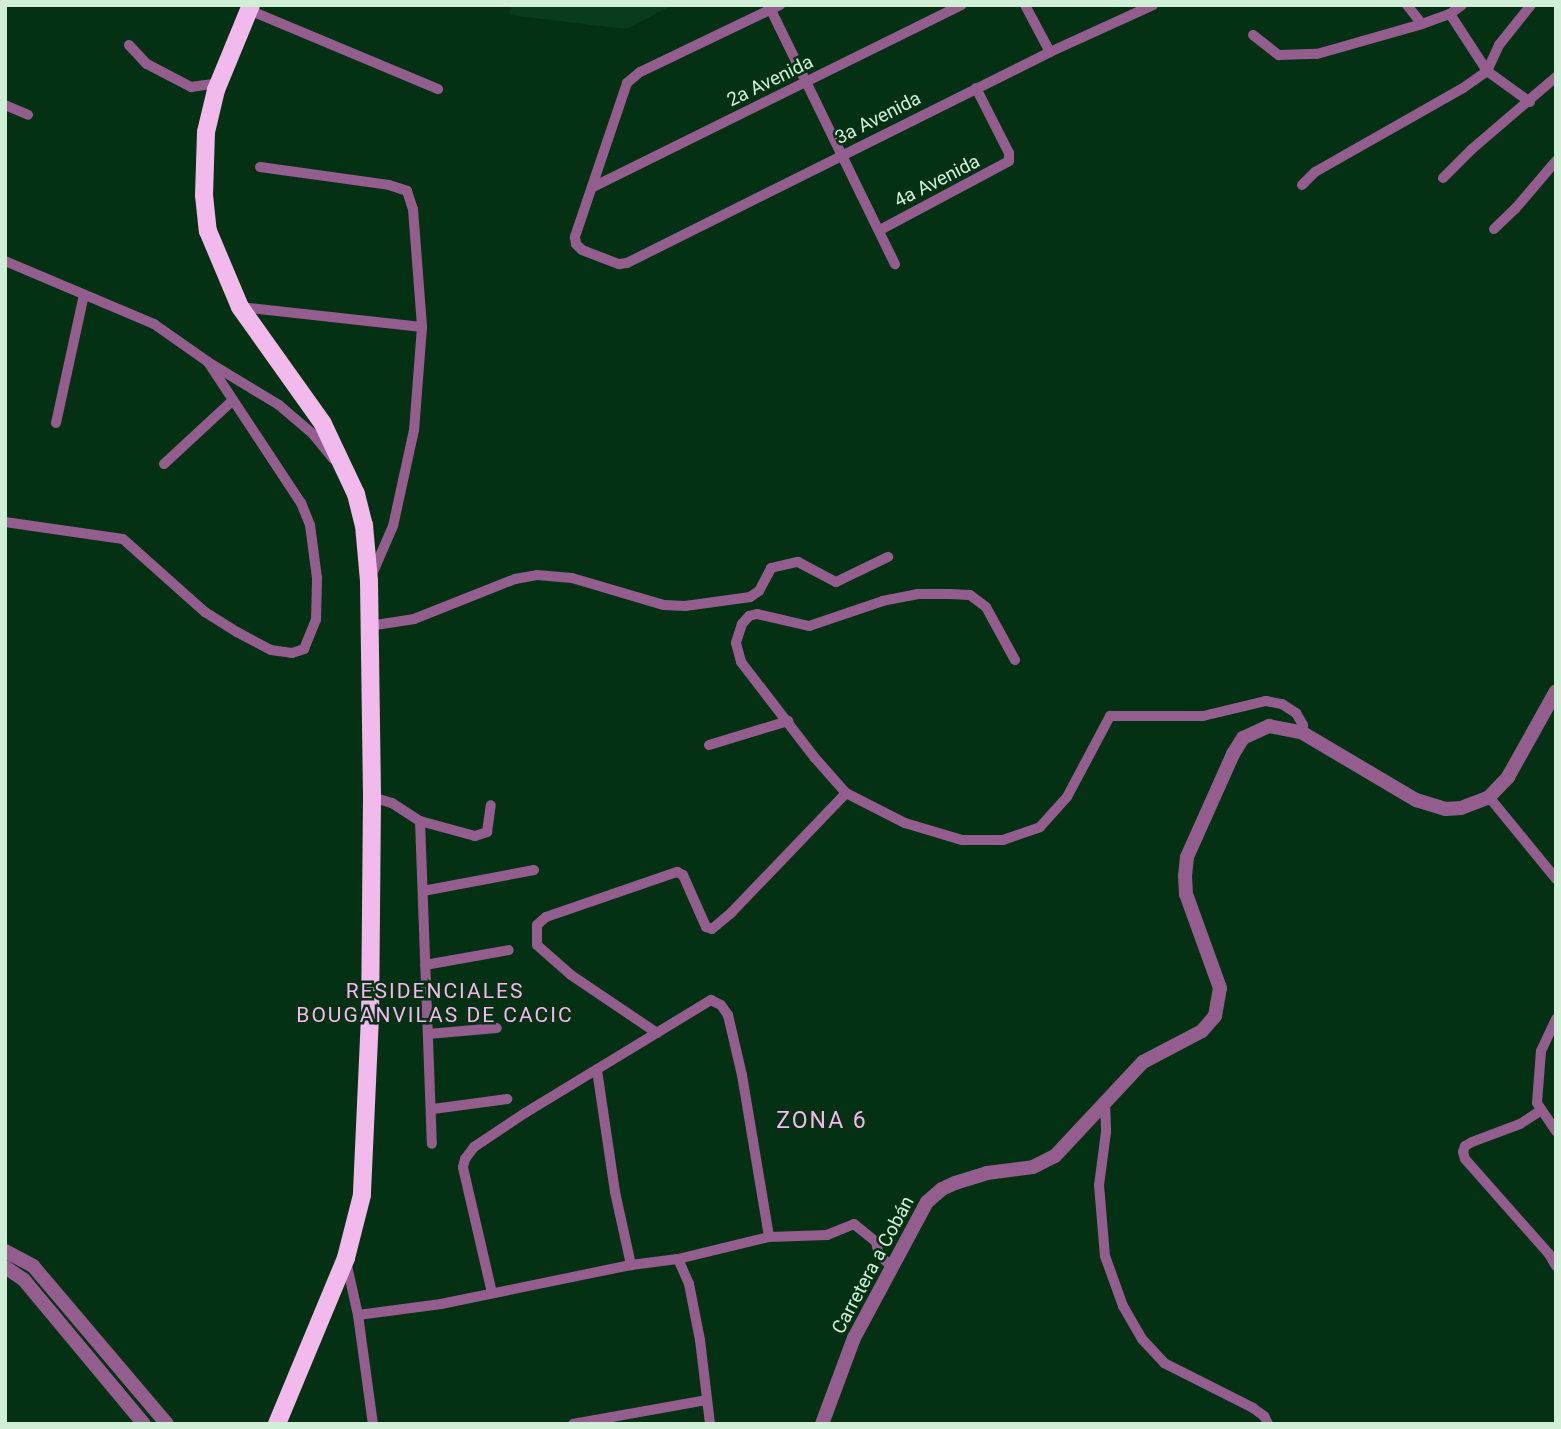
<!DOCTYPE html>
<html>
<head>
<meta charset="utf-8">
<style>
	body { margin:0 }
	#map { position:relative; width:1561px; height:1429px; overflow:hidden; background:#043114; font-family:Roboto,sans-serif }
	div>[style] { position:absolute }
	.built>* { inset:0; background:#073c1c }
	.minor>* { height:10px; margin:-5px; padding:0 5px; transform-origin:5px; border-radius:5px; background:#935e8e }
	.tertiary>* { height:14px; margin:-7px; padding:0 7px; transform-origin:7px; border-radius:7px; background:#935e8e }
	.trunk>* { height:18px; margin:-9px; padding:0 9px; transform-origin:9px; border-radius:9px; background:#f2b9ec }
	span { translate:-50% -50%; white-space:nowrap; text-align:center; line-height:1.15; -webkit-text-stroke:5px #043114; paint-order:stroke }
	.street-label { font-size:19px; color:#d1eed6 }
	.neighbourhood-label { font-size:21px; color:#f6b8ee; letter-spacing:2px }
	.quarter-label { font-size:23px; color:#f6b8ee; letter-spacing:2px }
	.frame { position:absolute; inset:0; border:7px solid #d1eed6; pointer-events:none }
</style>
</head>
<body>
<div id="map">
	<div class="built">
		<i style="clip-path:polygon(511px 5px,673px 5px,626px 29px,510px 15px)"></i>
	</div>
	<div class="minor">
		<i style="left:780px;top:5px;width:155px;rotate:154.4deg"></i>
		<i style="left:640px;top:72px;width:17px;rotate:140deg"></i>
		<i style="left:627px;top:83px;width:163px;rotate:108.7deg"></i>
		<i style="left:575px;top:237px;width:7px;rotate:82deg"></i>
		<i style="left:576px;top:244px;width:8px;rotate:45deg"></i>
		<i style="left:582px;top:250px;width:40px;rotate:21deg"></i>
		<i style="left:619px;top:264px;width:8px;rotate:-7deg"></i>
		<i style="left:627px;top:263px;width:473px;rotate:-26.5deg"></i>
		<i style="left:1050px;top:52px;width:113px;rotate:-24.5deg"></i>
		<i style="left:1025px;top:5px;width:53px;rotate:62deg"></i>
		<i style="left:1407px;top:5px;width:24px;rotate:52deg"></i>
		<i style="left:249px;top:10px;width:205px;rotate:22.7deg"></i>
		<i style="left:771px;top:10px;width:283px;rotate:64deg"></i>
		<i style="left:1450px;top:14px;width:68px;rotate:57deg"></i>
		<i style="left:1487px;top:71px;width:53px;rotate:35.8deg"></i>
		<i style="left:1253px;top:35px;width:33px;rotate:38deg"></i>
		<i style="left:1279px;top:55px;width:38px;rotate:-2deg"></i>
		<i style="left:1317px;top:54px;width:109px;rotate:-15.9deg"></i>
		<i style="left:1422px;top:24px;width:30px;rotate:-20deg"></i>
		<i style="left:1450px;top:14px;width:15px;rotate:-37deg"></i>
		<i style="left:129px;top:45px;width:26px;rotate:47deg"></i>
		<i style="left:147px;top:64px;width:50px;rotate:27.6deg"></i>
		<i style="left:191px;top:87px;width:28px;rotate:-8deg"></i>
		<i style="left:5px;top:105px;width:25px;rotate:23deg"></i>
		<i style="left:260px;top:167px;width:130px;rotate:7.9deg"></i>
		<i style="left:389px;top:185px;width:19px;rotate:18deg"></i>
		<i style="left:407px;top:191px;width:19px;rotate:72deg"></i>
		<i style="left:413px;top:209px;width:118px;rotate:85.6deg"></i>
		<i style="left:422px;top:327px;width:103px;rotate:94.4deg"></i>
		<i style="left:414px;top:430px;width:98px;rotate:102.3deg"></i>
		<i style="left:393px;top:526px;width:58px;rotate:113.5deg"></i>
		<i style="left:1443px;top:178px;width:41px;rotate:-45deg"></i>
		<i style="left:1472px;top:149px;width:111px;rotate:-40.6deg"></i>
		<i style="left:1302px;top:185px;width:18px;rotate:-45deg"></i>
		<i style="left:1315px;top:172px;width:170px;rotate:-29.6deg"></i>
		<i style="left:1463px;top:88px;width:29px;rotate:-35deg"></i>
		<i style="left:1487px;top:71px;width:29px;rotate:-65deg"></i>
		<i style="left:1499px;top:45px;width:51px;rotate:-51.3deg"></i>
		<i style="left:593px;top:187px;width:411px;rotate:-26.3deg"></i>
		<i style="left:1494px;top:229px;width:29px;rotate:-44deg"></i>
		<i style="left:1515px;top:209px;width:63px;rotate:-49.5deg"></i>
		<i style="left:880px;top:230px;width:146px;rotate:-28.1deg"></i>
		<i style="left:1009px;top:161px;width:8px;rotate:-90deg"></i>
		<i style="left:1009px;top:153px;width:73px;rotate:-116.9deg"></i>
		<i style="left:5px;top:261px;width:162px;rotate:22.9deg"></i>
		<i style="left:154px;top:324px;width:66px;rotate:35.1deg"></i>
		<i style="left:208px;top:362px;width:83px;rotate:31.2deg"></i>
		<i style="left:279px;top:405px;width:45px;rotate:40.5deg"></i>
		<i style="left:313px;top:434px;width:32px;rotate:51deg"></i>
		<i style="left:240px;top:307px;width:183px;rotate:6.3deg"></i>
		<i style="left:56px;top:423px;width:131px;rotate:-77.7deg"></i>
		<i style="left:164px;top:464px;width:94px;rotate:-42.8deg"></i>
		<i style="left:5px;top:522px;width:119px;rotate:8.2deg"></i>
		<i style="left:123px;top:539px;width:110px;rotate:41.7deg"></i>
		<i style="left:205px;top:612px;width:38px;rotate:32deg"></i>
		<i style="left:237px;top:632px;width:38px;rotate:28deg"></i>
		<i style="left:271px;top:650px;width:21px;rotate:8deg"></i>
		<i style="left:292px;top:653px;width:13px;rotate:-18deg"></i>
		<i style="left:304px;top:649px;width:31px;rotate:-68deg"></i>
		<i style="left:316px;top:620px;width:42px;rotate:-88.6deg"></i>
		<i style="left:317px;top:578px;width:53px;rotate:-97.5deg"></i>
		<i style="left:310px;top:525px;width:24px;rotate:-112deg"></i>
		<i style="left:301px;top:503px;width:169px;rotate:-123.4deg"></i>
		<i style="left:369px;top:626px;width:46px;rotate:-8.8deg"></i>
		<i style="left:414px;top:619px;width:109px;rotate:-21.6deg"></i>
		<i style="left:515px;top:579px;width:22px;rotate:-10deg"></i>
		<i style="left:537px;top:575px;width:35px;rotate:5deg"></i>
		<i style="left:572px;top:578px;width:96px;rotate:16.4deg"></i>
		<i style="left:664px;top:605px;width:21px;rotate:3deg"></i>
		<i style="left:685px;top:606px;width:66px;rotate:-7.9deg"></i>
		<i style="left:750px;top:597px;width:11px;rotate:-34deg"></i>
		<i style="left:759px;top:591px;width:26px;rotate:-62deg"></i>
		<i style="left:771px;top:568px;width:28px;rotate:-13deg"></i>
		<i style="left:798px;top:562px;width:43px;rotate:27.8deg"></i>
		<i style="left:836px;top:582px;width:58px;rotate:-25.7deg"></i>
		<i style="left:1015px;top:660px;width:60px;rotate:-118.7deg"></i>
		<i style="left:986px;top:607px;width:20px;rotate:-143deg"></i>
		<i style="left:970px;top:595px;width:20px;rotate:-177deg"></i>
		<i style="left:950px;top:594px;width:32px;rotate:180deg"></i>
		<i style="left:918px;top:594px;width:36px;rotate:169deg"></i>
		<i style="left:883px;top:601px;width:78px;rotate:161.3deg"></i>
		<i style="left:809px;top:626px;width:53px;rotate:-167deg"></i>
		<i style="left:757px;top:614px;width:8px;rotate:166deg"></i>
		<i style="left:749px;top:616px;width:11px;rotate:131deg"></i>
		<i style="left:742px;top:624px;width:20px;rotate:108deg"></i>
		<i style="left:736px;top:643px;width:20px;rotate:75deg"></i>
		<i style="left:741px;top:662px;width:121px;rotate:52.4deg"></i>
		<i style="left:815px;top:758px;width:47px;rotate:48.5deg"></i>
		<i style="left:846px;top:793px;width:66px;rotate:27deg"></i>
		<i style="left:905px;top:823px;width:59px;rotate:16.6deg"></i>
		<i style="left:962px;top:840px;width:41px"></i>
		<i style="left:1003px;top:840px;width:39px;rotate:-19deg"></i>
		<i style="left:1040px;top:827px;width:40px;rotate:-48deg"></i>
		<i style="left:1067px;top:797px;width:92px;rotate:-62deg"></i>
		<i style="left:1110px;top:716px;width:93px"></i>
		<i style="left:1203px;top:716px;width:65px;rotate:-13.4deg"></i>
		<i style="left:1266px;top:701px;width:16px;rotate:11deg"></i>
		<i style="left:1282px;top:704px;width:17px;rotate:33deg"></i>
		<i style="left:1296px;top:713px;width:14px;rotate:60deg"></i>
		<i style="left:1303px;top:725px;width:7px;rotate:106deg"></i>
		<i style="left:709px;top:745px;width:83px;rotate:-16.9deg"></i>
		<i style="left:372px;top:797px;width:21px;rotate:17deg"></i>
		<i style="left:392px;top:803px;width:33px;rotate:33deg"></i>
		<i style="left:420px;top:821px;width:57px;rotate:15.3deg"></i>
		<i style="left:475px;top:836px;width:13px;rotate:-18deg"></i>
		<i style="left:487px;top:832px;width:27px;rotate:-82deg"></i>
		<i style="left:1489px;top:797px;width:106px;rotate:50.7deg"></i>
		<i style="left:420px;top:821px;width:323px;rotate:87.9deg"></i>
		<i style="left:423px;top:891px;width:113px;rotate:-10.7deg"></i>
		<i style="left:425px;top:965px;width:85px;rotate:-10.1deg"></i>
		<i style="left:1556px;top:1019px;width:35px;rotate:115deg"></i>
		<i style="left:1541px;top:1051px;width:52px;rotate:94.4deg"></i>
		<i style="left:1537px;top:1103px;width:34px;rotate:56deg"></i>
		<i style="left:657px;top:1033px;width:104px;rotate:-146deg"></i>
		<i style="left:571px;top:975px;width:45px;rotate:-138.6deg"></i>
		<i style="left:537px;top:945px;width:20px;rotate:-90deg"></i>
		<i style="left:537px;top:925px;width:12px;rotate:-42deg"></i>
		<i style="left:546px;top:917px;width:139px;rotate:-19deg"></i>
		<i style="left:677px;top:872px;width:7px;rotate:27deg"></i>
		<i style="left:683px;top:875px;width:57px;rotate:66.1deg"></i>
		<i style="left:706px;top:927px;width:6px;rotate:18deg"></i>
		<i style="left:712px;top:929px;width:25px;rotate:-40deg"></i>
		<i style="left:731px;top:913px;width:166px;rotate:-46.2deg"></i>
		<i style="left:428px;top:1034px;width:69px;rotate:-5deg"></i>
		<i style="left:597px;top:1070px;width:123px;rotate:81.6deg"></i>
		<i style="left:615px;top:1192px;width:75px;rotate:77.6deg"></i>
		<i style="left:1105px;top:1100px;width:32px;rotate:88deg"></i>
		<i style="left:1106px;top:1132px;width:53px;rotate:97.5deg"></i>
		<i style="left:1099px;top:1185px;width:71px;rotate:85.2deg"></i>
		<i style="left:1105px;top:1256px;width:53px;rotate:70.2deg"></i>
		<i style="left:1123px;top:1306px;width:38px;rotate:60deg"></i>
		<i style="left:1142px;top:1339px;width:33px;rotate:47deg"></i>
		<i style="left:1164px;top:1363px;width:100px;rotate:26.8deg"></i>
		<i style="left:1253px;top:1408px;width:14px;rotate:36deg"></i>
		<i style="left:1264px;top:1416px;width:9px;rotate:63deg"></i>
		<i style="left:433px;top:1109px;width:75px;rotate:-7.7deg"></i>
		<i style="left:1540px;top:1111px;width:24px;rotate:147deg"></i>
		<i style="left:1520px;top:1124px;width:51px;rotate:159.4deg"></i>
		<i style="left:1472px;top:1142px;width:8px;rotate:150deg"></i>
		<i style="left:1465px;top:1146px;width:6px;rotate:108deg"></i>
		<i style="left:1463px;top:1152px;width:7px;rotate:74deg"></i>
		<i style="left:1465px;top:1159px;width:127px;rotate:48.5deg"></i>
		<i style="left:1549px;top:1254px;width:14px;rotate:60deg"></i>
		<i style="left:678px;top:1259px;width:27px;rotate:66deg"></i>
		<i style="left:689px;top:1284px;width:57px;rotate:78.9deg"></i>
		<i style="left:700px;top:1340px;width:85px;rotate:83.2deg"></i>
		<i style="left:346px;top:1261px;width:55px;rotate:77.5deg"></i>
		<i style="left:358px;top:1315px;width:110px;rotate:82.2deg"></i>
		<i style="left:492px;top:1293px;width:129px;rotate:-103deg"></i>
		<i style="left:463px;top:1167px;width:8px;rotate:-76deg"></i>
		<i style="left:465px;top:1159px;width:15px;rotate:-53deg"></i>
		<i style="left:474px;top:1147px;width:61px;rotate:-33.7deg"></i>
		<i style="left:525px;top:1113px;width:218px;rotate:-31.3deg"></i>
		<i style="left:711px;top:1000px;width:11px;rotate:27deg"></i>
		<i style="left:721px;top:1005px;width:12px;rotate:55deg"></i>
		<i style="left:728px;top:1015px;width:62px;rotate:76.9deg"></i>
		<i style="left:742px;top:1075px;width:164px;rotate:80.5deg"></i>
		<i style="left:358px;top:1315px;width:84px;rotate:-7.5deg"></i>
		<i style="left:441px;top:1304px;width:194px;rotate:-11.6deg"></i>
		<i style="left:631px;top:1265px;width:47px;rotate:-7.3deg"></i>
		<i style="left:678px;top:1259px;width:94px;rotate:-13.6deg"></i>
		<i style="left:769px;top:1237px;width:58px;rotate:-2deg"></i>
		<i style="left:827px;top:1235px;width:29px;rotate:-22deg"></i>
		<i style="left:854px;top:1224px;width:28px;rotate:39deg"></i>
		<i style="left:876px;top:1242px;width:13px;rotate:77deg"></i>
		<i style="left:879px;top:1255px;width:15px;rotate:42deg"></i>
		<i style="left:573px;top:1424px;width:135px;rotate:-10.2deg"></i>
	</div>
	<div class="tertiary">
		<i style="left:5px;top:1251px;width:32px;rotate:28deg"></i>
		<i style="left:33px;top:1266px;width:207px;rotate:49.7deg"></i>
		<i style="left:5px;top:1267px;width:23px;rotate:34deg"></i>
		<i style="left:24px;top:1280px;width:187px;rotate:50.2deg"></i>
		<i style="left:822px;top:1424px;width:92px;rotate:-69.6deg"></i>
		<i style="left:854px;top:1338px;width:154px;rotate:-61.8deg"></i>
		<i style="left:927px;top:1202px;width:20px;rotate:-41deg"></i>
		<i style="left:942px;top:1189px;width:14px;rotate:-25deg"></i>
		<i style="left:955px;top:1183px;width:34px;rotate:-17deg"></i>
		<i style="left:987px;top:1173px;width:46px;rotate:-7.4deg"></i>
		<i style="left:1033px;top:1167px;width:25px;rotate:-27deg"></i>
		<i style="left:1055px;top:1156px;width:129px;rotate:-46.9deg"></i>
		<i style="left:1143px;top:1062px;width:67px;rotate:-27.7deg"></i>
		<i style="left:1202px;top:1031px;width:20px;rotate:-49deg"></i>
		<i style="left:1215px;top:1016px;width:28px;rotate:-80deg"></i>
		<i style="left:1220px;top:988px;width:100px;rotate:-109.9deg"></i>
		<i style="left:1186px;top:894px;width:18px;rotate:-93deg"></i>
		<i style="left:1185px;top:876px;width:19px;rotate:-84deg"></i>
		<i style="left:1187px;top:857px;width:113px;rotate:-65.9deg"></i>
		<i style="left:1233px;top:754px;width:19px;rotate:-58deg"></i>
		<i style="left:1243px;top:738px;width:29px;rotate:-25deg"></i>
		<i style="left:1269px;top:726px;width:33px;rotate:11deg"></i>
		<i style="left:1301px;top:732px;width:134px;rotate:30.6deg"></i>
		<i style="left:1416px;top:800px;width:31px;rotate:17deg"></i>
		<i style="left:1446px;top:809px;width:15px;rotate:-4deg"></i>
		<i style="left:1461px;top:808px;width:30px;rotate:-21deg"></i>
		<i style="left:1489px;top:797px;width:28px;rotate:-46deg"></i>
		<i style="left:1508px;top:777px;width:98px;rotate:-60.8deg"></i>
	</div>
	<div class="trunk">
		<i style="left:251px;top:5px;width:92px;rotate:112.4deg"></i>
		<i style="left:216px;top:90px;width:43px;rotate:103.4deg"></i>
		<i style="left:206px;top:132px;width:63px;rotate:91.8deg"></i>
		<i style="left:204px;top:195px;width:36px;rotate:84deg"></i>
		<i style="left:208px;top:231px;width:82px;rotate:67.2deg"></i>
		<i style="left:240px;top:307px;width:143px;rotate:54.6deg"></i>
		<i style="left:323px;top:424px;width:77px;rotate:64.8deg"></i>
		<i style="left:356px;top:494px;width:32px;rotate:76deg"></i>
		<i style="left:364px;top:525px;width:56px;rotate:84.9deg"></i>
		<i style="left:369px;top:581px;width:216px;rotate:89.2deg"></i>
		<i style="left:372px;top:797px;width:219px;rotate:90.5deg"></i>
		<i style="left:370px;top:1016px;width:179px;rotate:92.6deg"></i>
		<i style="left:362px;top:1195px;width:65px;rotate:104.3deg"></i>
		<i style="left:346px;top:1258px;width:180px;rotate:112.6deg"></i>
	</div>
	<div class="street-label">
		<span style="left:770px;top:81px;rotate:-26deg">2a Avenida</span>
		<span style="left:878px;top:118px;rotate:-27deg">3a Avenida</span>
		<span style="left:937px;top:181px;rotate:-27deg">4a Avenida</span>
		<span style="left:873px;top:1265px;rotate:-62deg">Carretera a Cobán</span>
	</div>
	<div class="neighbourhood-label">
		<span style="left:435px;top:1003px">RESIDENCIALES<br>BOUGANVILAS DE CACIC</span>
	</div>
	<div class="quarter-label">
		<span style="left:822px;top:1121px">ZONA 6</span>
	</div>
	<div class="frame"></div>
</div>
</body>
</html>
